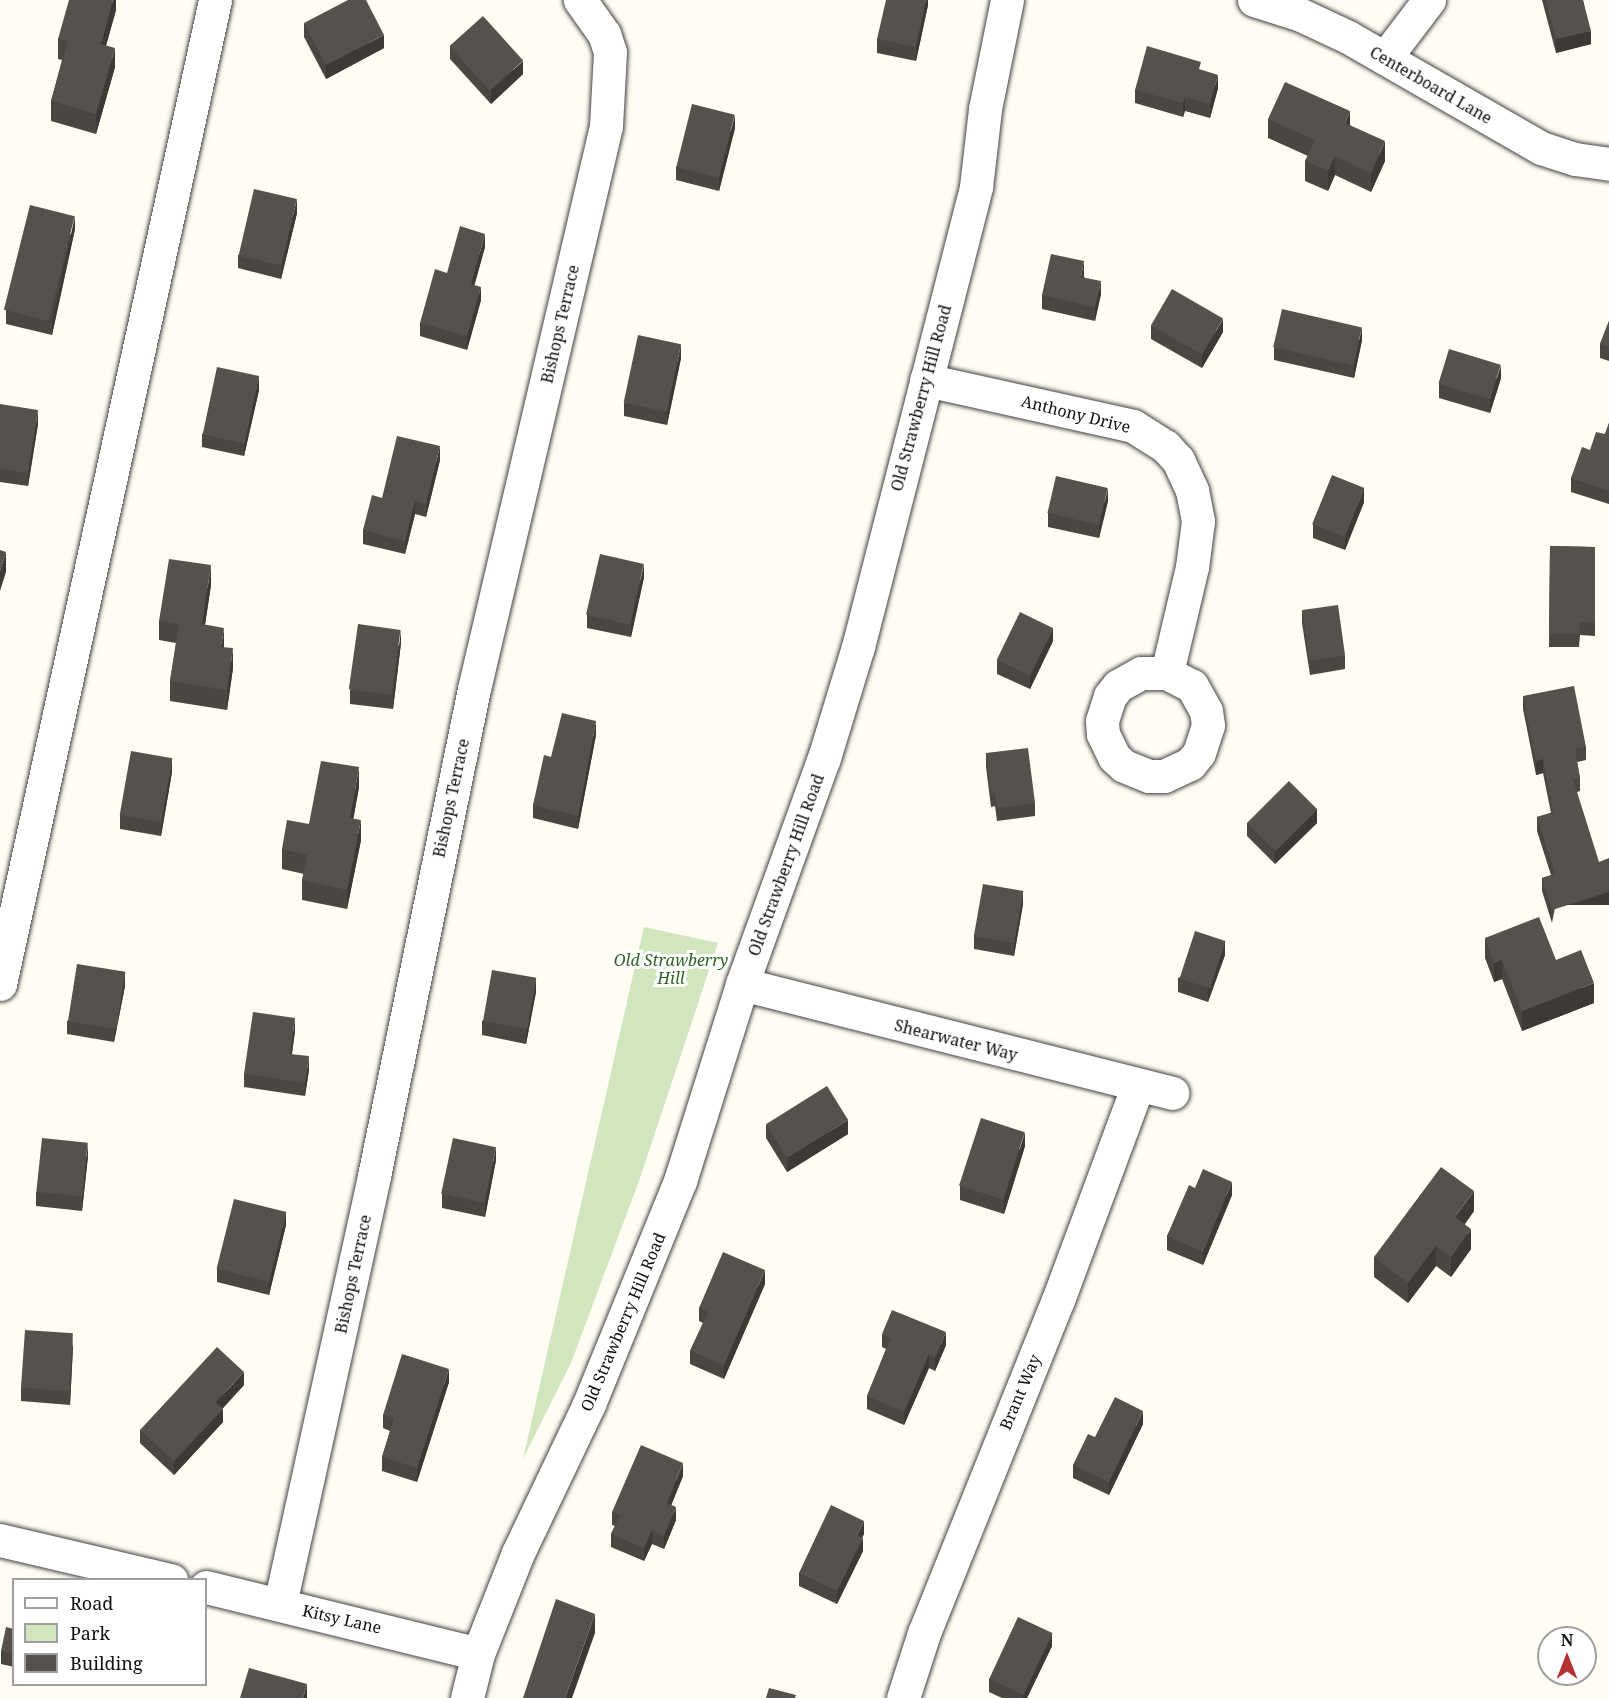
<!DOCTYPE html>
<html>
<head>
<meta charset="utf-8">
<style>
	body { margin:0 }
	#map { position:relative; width:1609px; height:1698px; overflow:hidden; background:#fefcf3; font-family:"Noto Serif",serif }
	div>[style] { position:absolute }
	.green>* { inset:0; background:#d1e6be }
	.roads { filter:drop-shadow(0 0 2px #424242) drop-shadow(0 0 2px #424242) }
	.minor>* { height:33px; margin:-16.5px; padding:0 16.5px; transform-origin:16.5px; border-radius:16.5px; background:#fff }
	.wall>* { inset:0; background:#4b4642 }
	.shaded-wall>* { inset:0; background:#3d3936; transform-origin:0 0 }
	.building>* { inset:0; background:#57514d; transform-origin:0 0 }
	span { translate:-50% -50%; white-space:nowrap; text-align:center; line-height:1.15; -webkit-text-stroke:6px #fff; paint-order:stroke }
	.street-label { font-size:16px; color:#0f0f0f }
	.park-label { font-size:16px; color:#2e6224; font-style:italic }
	.legend { position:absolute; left:12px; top:1578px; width:195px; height:108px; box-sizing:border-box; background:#fff; border:2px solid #9f9f9f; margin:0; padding:8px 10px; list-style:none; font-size:18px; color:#0f0f0f }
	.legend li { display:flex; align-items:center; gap:12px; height:30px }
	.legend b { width:30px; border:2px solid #9f9f9f }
	.north { position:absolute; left:1537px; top:1626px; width:60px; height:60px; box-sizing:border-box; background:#fff; border:2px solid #9f9f9f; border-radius:50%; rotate:0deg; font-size:16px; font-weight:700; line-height:24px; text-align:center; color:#0f0f0f }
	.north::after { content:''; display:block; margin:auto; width:21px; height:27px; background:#b53232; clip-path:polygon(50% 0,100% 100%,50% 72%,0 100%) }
</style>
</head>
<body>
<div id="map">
	<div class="green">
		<i style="clip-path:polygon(644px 927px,718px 943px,639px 1181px,571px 1363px,523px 1459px)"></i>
	</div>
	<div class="roads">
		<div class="minor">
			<i style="left:1254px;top:0;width:49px;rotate:17.7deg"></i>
			<i style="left:1301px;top:15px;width:52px;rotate:25.1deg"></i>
			<i style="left:1348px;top:37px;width:223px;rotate:29.9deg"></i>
			<i style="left:1541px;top:148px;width:36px;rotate:18deg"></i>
			<i style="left:1575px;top:159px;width:34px;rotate:8deg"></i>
			<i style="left:1385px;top:58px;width:73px;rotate:-52.8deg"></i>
			<i style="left:926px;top:380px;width:212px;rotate:12.5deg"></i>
			<i style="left:1133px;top:426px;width:38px;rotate:32deg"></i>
			<i style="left:1165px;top:446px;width:19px;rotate:47deg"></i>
			<i style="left:1178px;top:460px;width:33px;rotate:65deg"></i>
			<i style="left:1192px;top:490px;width:32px;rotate:79deg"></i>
			<i style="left:1198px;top:521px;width:46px;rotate:97.4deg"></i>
			<i style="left:1192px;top:567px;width:109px;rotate:103.3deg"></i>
			<i style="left:1167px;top:673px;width:26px;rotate:180deg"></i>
			<i style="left:1141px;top:673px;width:26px;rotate:151deg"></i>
			<i style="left:1118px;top:686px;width:13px;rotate:129deg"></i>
			<i style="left:1110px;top:696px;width:26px;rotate:108deg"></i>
			<i style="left:1102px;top:721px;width:13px;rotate:86deg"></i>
			<i style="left:1103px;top:734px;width:25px;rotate:64deg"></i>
			<i style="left:1114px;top:757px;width:13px;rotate:42deg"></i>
			<i style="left:1124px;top:766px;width:27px;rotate:22deg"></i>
			<i style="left:1149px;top:776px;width:15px"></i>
			<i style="left:1164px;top:776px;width:29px;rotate:-25deg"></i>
			<i style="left:1190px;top:764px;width:14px;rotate:-51deg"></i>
			<i style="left:1199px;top:753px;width:29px;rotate:-72deg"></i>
			<i style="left:1208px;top:725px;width:14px;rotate:-98deg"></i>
			<i style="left:1206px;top:711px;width:29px;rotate:-119deg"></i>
			<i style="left:1192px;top:686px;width:28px;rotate:-153deg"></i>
			<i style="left:0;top:984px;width:1007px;rotate:-77.67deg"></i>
			<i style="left:742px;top:984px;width:444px;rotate:14.2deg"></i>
			<i style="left:0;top:1540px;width:176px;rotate:13.2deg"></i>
			<i style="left:206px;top:1587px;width:280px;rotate:13.8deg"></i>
			<i style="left:280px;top:1604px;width:438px;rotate:-77.6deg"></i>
			<i style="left:374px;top:1176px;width:497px;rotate:-78.4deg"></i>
			<i style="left:474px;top:689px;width:578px;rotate:-76.8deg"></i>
			<i style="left:606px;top:126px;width:74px;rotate:-86.9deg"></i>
			<i style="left:610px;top:52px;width:19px;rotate:-108deg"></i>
			<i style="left:604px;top:34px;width:42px;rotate:-125.2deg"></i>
			<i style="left:467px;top:1698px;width:45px;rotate:-76deg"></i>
			<i style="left:478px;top:1654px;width:109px;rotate:-68.4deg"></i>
			<i style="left:518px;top:1553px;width:165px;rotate:-64.5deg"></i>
			<i style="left:589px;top:1404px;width:241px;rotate:-67.8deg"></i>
			<i style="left:680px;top:1181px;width:207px;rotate:-72.5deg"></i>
			<i style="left:742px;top:984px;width:240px;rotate:-70.1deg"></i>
			<i style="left:824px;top:758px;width:116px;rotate:-73deg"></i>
			<i style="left:858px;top:647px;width:475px;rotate:-75.6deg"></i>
			<i style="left:976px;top:187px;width:79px;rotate:-83.4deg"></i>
			<i style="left:985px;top:109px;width:111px;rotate:-78.6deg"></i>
			<i style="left:903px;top:1698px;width:68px;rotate:-72.1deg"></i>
			<i style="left:924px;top:1633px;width:359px;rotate:-68.1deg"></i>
			<i style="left:1058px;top:1300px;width:229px;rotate:-69.6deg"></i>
		</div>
	</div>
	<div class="wall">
		<i style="clip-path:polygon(116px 0,116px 10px,106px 45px,115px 67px,96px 134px,51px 121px,51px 101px,62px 60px,58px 59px,58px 39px)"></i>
		<i style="clip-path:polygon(928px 0,928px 5px,916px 61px,877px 53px,877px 39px)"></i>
		<i style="clip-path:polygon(1542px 0,1583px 0,1591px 44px,1556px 53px)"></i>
		<i style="clip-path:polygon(304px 23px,384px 48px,326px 79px,304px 37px)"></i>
		<i style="clip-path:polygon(450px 46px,523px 74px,491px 104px,450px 59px)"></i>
		<i style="clip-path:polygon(1201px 70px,1218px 88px,1210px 118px,1185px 111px,1183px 117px,1135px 103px,1135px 90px)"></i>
		<i style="clip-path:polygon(1268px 119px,1350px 125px,1385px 161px,1371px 192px,1335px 175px,1328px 191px,1305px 181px,1305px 161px,1308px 156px,1268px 138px)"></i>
		<i style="clip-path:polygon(735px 128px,719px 191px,676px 180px,676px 167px)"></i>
		<i style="clip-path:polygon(297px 213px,281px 279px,238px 268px,238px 255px)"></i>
		<i style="clip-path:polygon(75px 229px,52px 335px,6px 324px,6px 310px)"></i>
		<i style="clip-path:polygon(485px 247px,474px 285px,481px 300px,467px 350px,420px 336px,420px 323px)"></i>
		<i style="clip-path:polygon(1084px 275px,1084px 277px,1101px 294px,1095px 321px,1042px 309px,1042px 295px)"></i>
		<i style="clip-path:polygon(1609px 321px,1609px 361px,1600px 358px,1600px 344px)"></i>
		<i style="clip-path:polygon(1151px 325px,1223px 332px,1202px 368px,1151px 339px)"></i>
		<i style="clip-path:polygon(1362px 340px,1354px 378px,1274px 360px,1274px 347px)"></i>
		<i style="clip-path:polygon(681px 358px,667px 425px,624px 416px,624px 403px)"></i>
		<i style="clip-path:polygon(1501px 378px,1490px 413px,1439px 398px,1439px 384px)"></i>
		<i style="clip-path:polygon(259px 390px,244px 456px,202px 447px,202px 434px)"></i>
		<i style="clip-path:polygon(0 404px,38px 424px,28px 486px,0 482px)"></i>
		<i style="clip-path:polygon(1609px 423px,1609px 504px,1571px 492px,1571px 478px,1590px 450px,1605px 434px)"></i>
		<i style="clip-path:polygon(440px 460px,426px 517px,415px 514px,405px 554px,363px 544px,363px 530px,382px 498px)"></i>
		<i style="clip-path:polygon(1108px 501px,1099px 538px,1048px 527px,1048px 513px)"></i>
		<i style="clip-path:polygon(1364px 502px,1345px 550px,1313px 538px,1313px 524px)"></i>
		<i style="clip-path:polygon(1550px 546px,1595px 547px,1595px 636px,1580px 635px,1579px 647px,1549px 647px)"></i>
		<i style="clip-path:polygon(644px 577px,631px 637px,587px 628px,587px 615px)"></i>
		<i style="clip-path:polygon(211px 585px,205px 625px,224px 647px,233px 668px,227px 710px,170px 701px,170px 681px,176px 643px,159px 640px,159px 621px)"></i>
		<i style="clip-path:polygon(1302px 610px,1345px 656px,1345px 669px,1310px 675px,1302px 623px)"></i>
		<i style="clip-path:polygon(1053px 641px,1030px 689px,997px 674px,997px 660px)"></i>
		<i style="clip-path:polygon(401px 643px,393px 709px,350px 704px,350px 690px)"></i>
		<i style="clip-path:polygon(1523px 696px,1586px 747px,1586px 760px,1577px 762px,1580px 778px,1580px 791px,1577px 792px,1552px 923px,1542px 891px,1542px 878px,1551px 875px,1537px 831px,1537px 817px,1551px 813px,1543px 773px,1536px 775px,1523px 709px)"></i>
		<i style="clip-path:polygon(596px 735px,578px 829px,533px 818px,533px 805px,551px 757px)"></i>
		<i style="clip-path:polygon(986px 753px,1035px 803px,1035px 816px,997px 821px,995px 806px,991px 807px,986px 767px)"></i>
		<i style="clip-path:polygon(172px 772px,161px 836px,120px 829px,120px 815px)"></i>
		<i style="clip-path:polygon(359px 787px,353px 819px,361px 840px,347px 909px,302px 900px,302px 880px,304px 874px,282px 869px,282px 849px,309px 824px)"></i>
		<i style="clip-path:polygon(1247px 823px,1317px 823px,1275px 864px,1247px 836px)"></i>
		<i style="clip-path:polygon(1023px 904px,1014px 956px,974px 949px,974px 936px)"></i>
		<i style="clip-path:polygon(1485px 938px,1556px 960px,1594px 1003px,1522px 1031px,1502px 979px,1494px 982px,1485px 958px)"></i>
		<i style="clip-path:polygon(1225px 955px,1208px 1002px,1178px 992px,1178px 978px)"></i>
		<i style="clip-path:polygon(125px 986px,114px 1042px,67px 1034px,67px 1021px)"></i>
		<i style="clip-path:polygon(536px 992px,526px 1044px,482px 1035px,482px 1021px)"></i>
		<i style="clip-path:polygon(295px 1031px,292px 1054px,309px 1070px,305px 1096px,244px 1087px,244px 1074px)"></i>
		<i style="clip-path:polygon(766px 1125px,848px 1134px,787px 1172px,766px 1138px)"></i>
		<i style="clip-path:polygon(1025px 1146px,1004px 1214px,960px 1200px,960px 1186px)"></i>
		<i style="clip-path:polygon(88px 1156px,82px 1211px,36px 1206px,36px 1192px)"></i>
		<i style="clip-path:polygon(496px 1160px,485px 1217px,442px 1208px,442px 1194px)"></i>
		<i style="clip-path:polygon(1195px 1188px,1232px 1195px,1203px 1265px,1167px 1250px,1167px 1236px)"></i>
		<i style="clip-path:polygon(1474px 1211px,1465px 1224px,1471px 1249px,1451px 1277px,1436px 1266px,1408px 1303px,1374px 1277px,1374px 1257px)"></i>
		<i style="clip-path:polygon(286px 1225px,269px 1295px,217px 1282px,217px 1269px)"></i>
		<i style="clip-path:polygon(765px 1284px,724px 1379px,690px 1364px,690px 1351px,703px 1323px,699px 1321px,699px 1308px)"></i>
		<i style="clip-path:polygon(882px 1334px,946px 1345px,935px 1371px,929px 1368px,904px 1425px,867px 1409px,867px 1396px,886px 1349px,882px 1347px)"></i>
		<i style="clip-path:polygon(73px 1346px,70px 1405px,21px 1401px,21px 1388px)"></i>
		<i style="clip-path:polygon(449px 1382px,417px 1482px,382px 1471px,382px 1457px,390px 1431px,383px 1428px,383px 1415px)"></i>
		<i style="clip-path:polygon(244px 1385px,222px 1408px,223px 1422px,174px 1475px,140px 1443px,140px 1430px)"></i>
		<i style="clip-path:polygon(1143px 1424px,1109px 1495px,1073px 1478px,1073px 1465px,1095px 1437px)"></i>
		<i style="clip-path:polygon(683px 1476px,671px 1505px,676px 1520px,664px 1549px,652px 1544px,644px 1561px,611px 1547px,611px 1534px,615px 1526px,612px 1525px,612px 1512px)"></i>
		<i style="clip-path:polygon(864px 1534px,862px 1537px,863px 1551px,837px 1604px,799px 1586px,799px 1573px)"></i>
		<i style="clip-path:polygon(14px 1629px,14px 1667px,1px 1664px,1px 1651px)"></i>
		<i style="clip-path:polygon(1052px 1646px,1027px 1698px,1002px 1698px,989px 1692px,989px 1679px)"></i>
	</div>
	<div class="shaded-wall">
		<i style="clip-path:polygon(113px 0,116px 0,116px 10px,101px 64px,101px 44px)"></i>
		<i style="clip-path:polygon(926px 0,928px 0,928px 5px,916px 61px,916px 47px)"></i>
		<i style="clip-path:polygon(1591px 31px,1591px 44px,1556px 53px,1556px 39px)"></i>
		<i style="clip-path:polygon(384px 35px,384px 48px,326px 79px,326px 65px)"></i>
		<i style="clip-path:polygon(115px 48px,115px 67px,96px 134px,96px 114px)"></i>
		<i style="clip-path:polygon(523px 61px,523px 74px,491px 104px,491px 90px)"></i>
		<i style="clip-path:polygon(1218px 75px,1218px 88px,1210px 118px,1210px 104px)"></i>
		<i style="clip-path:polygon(1185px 97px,1185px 111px,1183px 117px,1183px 103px)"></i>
		<i style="clip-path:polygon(1350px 111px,1350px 131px,1345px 123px)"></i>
		<i style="clip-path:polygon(735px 115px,735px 128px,719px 191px,719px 177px)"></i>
		<i style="clip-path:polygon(1385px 141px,1385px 161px,1371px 192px,1371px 173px)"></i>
		<i style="clip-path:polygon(1335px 156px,1335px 175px,1328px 191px,1328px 171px)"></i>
		<i style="clip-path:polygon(297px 199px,297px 213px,281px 279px,281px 265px)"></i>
		<i style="clip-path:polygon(75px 216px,75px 229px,52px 335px,52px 321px)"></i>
		<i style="clip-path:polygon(485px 234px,485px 247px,471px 298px,471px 284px)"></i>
		<i style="clip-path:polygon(1084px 261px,1084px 275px,1081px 290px,1081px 277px)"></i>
		<i style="clip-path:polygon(1101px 281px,1101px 294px,1095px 321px,1095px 307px)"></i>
		<i style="clip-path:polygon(481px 287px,481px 300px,467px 350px,467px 336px)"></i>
		<i style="clip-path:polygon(1223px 319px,1223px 332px,1202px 368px,1202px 355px)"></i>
		<i style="clip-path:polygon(1362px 327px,1362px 340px,1354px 378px,1354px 364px)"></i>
		<i style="clip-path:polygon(681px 344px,681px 358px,667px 425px,667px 412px)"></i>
		<i style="clip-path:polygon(1501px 365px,1501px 378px,1490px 413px,1490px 400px)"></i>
		<i style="clip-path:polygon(259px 376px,259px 390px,244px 456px,244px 443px)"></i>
		<i style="clip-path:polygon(38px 410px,38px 424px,28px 486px,28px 473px)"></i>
		<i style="clip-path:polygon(440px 446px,440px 460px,426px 517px,426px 504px)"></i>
		<i style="clip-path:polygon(1108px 488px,1108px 501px,1099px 538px,1099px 525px)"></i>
		<i style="clip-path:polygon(1364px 488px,1364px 502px,1345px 550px,1345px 537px)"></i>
		<i style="clip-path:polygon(415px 501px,415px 514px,405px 554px,405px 541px)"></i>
		<i style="clip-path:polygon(6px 552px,6px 572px,0 591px,0 571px)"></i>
		<i style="clip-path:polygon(644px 564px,644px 577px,631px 637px,631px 624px)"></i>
		<i style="clip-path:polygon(211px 565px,211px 585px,202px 644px,202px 624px)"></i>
		<i style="clip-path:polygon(224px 628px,224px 647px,221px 647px)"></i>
		<i style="clip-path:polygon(1053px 628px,1053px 641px,1030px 689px,1030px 676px)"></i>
		<i style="clip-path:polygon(401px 630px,401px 643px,393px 709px,393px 696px)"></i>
		<i style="clip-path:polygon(233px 648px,233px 668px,227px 710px,227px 690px)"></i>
		<i style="clip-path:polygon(596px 721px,596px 735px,578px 829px,578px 816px)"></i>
		<i style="clip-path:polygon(172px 758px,172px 772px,161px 836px,161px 823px)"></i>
		<i style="clip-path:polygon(1543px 759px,1543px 773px,1536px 775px,1536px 761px)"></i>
		<i style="clip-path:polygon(359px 767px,359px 787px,350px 838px,350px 818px)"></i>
		<i style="clip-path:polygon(1317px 809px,1317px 823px,1275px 864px,1275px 851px)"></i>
		<i style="clip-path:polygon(361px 820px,361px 840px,347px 909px,347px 890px)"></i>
		<i style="clip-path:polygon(1023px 891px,1023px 904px,1014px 956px,1014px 943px)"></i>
		<i style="left:1609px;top:892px;width:13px;height:60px;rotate:90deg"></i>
		<i style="clip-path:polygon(1225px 941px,1225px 955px,1208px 1002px,1208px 989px)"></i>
		<i style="clip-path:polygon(1502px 960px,1502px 979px,1494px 982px,1494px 963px)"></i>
		<i style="clip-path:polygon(125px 972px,125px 986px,114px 1042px,114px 1029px)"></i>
		<i style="clip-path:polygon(536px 978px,536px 992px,526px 1044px,526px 1030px)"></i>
		<i style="clip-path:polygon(1594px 983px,1594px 1003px,1522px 1031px,1522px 1011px)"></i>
		<i style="clip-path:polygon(295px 1018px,295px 1031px,290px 1067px,290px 1054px)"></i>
		<i style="clip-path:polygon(309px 1056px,309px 1070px,305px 1096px,305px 1083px)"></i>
		<i style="clip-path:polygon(848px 1120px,848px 1134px,787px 1172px,787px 1158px)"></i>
		<i style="clip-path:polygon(1025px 1132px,1025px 1146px,1004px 1214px,1004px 1200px)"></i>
		<i style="clip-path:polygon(88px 1143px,88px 1156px,82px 1211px,82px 1197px)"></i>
		<i style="clip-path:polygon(496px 1147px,496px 1160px,485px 1217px,485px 1203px)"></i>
		<i style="clip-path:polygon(1232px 1182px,1232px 1195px,1203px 1265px,1203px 1252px)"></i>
		<i style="clip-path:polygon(1474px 1191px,1474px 1211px,1455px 1237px,1455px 1217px)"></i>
		<i style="clip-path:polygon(286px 1212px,286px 1225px,269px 1295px,269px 1281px)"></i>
		<i style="clip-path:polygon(1471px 1229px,1471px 1249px,1451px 1277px,1451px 1257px)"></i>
		<i style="clip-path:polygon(1436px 1246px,1436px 1266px,1408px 1303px,1408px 1283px)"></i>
		<i style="clip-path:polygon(765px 1270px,765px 1284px,724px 1379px,724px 1365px)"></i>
		<i style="clip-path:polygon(946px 1332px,946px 1345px,935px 1371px,935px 1358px)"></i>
		<i style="clip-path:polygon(73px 1333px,73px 1346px,70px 1405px,70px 1391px)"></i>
		<i style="clip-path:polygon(929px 1354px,929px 1368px,904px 1425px,904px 1412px)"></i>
		<i style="clip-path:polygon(449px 1369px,449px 1382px,417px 1482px,417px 1468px)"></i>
		<i style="clip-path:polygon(244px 1372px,244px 1385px,216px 1416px,216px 1402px)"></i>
		<i style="clip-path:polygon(223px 1409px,223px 1422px,174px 1475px,174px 1461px)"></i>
		<i style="clip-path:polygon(1143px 1411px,1143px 1424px,1109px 1495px,1109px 1482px)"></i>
		<i style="clip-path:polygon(683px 1463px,683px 1476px,667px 1516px,667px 1503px)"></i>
		<i style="clip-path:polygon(676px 1507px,676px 1520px,664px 1549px,664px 1536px)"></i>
		<i style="clip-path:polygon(864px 1521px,864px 1534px,857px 1549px,857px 1535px)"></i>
		<i style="clip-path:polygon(652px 1530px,652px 1544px,644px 1561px,644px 1548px)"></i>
		<i style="clip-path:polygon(863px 1538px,863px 1551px,837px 1604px,837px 1591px)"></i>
		<i style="clip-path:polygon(595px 1614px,595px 1633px,572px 1698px,565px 1698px)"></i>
		<i style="clip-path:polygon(1052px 1633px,1052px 1646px,1027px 1698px,1023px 1698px,1023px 1694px)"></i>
		<i style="clip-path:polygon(307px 1684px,307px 1698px,303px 1698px)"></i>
	</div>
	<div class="building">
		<i style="clip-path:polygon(69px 0,113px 0,101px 44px,115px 48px,96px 114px,51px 101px,68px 41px,58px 39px)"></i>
		<i style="clip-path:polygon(348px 0,366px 0,384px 35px,326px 65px,304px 23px)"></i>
		<i style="clip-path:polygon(886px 0,926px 0,916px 47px,877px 39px)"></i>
		<i style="clip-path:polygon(1546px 0,1583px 0,1591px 31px,1556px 39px)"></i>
		<i style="left:483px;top:16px;width:60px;height:45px;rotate:48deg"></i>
		<i style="clip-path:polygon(1147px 46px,1201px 62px,1199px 69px,1218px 75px,1210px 104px,1185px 97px,1183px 103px,1135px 90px)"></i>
		<i style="clip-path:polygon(1285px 82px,1350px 111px,1345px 123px,1385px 141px,1371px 173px,1335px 156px,1328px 171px,1305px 161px,1315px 140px,1268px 119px)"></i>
		<i style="left:692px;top:104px;width:44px;height:65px;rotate:14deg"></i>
		<i style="left:254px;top:189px;width:44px;height:68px;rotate:13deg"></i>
		<i style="left:30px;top:205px;width:46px;height:108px;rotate:14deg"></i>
		<i style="clip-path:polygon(460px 226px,485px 234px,471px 284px,481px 287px,467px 336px,420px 323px,435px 269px,447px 273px)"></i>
		<i style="clip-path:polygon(1051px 254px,1084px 261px,1081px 277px,1101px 281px,1095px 307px,1042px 295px)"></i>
		<i style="left:1172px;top:289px;width:59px;height:42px;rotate:30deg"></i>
		<i style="left:1282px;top:309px;width:82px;height:39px;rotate:13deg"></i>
		<i style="clip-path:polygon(1609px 321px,1609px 347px,1600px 344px)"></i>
		<i style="left:638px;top:335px;width:44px;height:69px;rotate:12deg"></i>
		<i style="left:1449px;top:349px;width:54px;height:36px;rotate:17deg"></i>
		<i style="left:217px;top:367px;width:43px;height:69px;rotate:12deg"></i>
		<i style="clip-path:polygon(0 404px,38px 410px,28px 473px,0 469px)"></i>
		<i style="clip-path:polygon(1609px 423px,1609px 491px,1571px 478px,1582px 447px,1590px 450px,1596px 432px,1605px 434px)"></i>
		<i style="clip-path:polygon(397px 436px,440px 446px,426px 504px,415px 501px,405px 541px,363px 530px,372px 495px,382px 498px)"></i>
		<i style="left:1332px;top:475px;width:35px;height:53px;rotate:22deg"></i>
		<i style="left:1056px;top:476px;width:53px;height:38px;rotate:13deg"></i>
		<i style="clip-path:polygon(1550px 546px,1595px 547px,1595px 623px,1580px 622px,1579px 634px,1549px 634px)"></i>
		<i style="clip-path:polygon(0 550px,6px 552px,0 571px)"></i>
		<i style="left:600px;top:554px;width:45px;height:62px;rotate:13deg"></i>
		<i style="clip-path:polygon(169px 559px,211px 565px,202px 624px,224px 628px,221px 647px,233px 648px,227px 690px,170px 681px,179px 624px,159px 621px)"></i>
		<i style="left:1338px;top:605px;width:51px;height:36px;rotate:82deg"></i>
		<i style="left:1020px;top:612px;width:37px;height:53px;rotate:26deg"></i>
		<i style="left:358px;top:624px;width:43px;height:66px;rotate:8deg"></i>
		<i style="clip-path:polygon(1574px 686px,1586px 747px,1575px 749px,1580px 778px,1573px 779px,1599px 862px,1609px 858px,1609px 892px,1552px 910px,1542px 878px,1555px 874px,1537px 817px,1553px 812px,1543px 759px,1536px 761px,1523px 696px)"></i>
		<i style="clip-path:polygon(562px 713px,596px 721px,578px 816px,533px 805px,544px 755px,551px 757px)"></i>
		<i style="clip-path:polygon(1028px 748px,1035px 803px,997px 808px,995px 793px,991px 793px,986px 753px)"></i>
		<i style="left:131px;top:751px;width:42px;height:65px;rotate:10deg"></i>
		<i style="clip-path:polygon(321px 761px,359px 767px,350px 818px,361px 820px,347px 890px,302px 880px,307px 855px,282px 849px,287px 820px,309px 824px)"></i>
		<i style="left:1289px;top:781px;width:40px;height:59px;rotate:45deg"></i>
		<i style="left:983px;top:884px;width:41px;height:53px;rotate:10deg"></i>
		<i style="clip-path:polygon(1539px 917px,1556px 960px,1581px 950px,1594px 983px,1522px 1011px,1502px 960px,1494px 963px,1485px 938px)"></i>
		<i style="left:1195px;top:931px;width:32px;height:50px;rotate:18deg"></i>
		<i style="left:77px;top:964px;width:49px;height:58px;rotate:9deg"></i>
		<i style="left:492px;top:970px;width:45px;height:52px;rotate:10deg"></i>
		<i style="clip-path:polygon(253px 1012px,295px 1018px,290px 1054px,309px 1056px,305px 1083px,244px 1074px)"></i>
		<i style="left:827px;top:1086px;width:40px;height:72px;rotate:58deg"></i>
		<i style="left:981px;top:1118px;width:46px;height:71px;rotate:18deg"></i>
		<i style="left:42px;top:1138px;width:46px;height:54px;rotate:6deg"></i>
		<i style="left:453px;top:1138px;width:44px;height:57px;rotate:12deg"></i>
		<i style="clip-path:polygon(1441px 1167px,1474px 1191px,1455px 1217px,1471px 1229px,1451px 1257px,1436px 1246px,1408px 1283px,1374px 1257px)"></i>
		<i style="clip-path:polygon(1203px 1169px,1232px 1182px,1203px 1252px,1167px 1236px,1189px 1185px,1195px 1188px)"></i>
		<i style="left:234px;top:1199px;width:54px;height:72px;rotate:14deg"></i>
		<i style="clip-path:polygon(723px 1252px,765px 1270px,724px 1365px,690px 1351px,708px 1312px,699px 1308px)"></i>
		<i style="clip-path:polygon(892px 1310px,946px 1332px,935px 1358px,929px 1354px,904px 1412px,867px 1396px,891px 1338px,882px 1334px)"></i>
		<i style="left:25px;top:1330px;width:48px;height:58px;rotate:4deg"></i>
		<i style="clip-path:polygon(217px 1347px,244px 1372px,216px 1402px,223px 1409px,174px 1461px,140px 1430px)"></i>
		<i style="clip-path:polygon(402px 1354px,449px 1369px,417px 1468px,382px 1457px,394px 1418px,383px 1415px)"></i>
		<i style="clip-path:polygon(1115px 1397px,1143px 1411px,1109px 1482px,1073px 1465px,1088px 1434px,1095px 1437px)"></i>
		<i style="clip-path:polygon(641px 1445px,683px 1463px,667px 1503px,676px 1507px,664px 1536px,652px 1530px,644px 1548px,611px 1534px,620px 1515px,612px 1512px)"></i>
		<i style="clip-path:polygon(831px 1505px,864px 1521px,857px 1535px,863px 1538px,837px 1591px,799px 1573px)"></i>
		<i style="clip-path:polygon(556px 1599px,595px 1614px,565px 1698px,523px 1698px)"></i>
		<i style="left:1018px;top:1617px;width:38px;height:68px;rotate:25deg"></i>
		<i style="clip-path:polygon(6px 1627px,14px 1629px,14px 1654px,1px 1651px)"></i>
		<i style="clip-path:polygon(249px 1668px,307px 1684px,303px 1698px,240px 1698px)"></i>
		<i style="clip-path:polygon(769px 1688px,796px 1695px,795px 1698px,766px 1698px)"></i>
	</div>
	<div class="street-label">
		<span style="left:1431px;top:85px;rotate:30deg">Centerboard Lane</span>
		<span style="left:560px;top:324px;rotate:-77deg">Bishops Terrace</span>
		<span style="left:921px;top:398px;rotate:-75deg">Old Strawberry Hill Road</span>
		<span style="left:1076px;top:414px;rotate:14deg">Anthony Drive</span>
		<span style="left:451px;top:798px;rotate:-78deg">Bishops Terrace</span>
		<span style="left:786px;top:865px;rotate:-70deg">Old Strawberry Hill Road</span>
		<span style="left:956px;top:1040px;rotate:14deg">Shearwater Way</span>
		<span style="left:353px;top:1274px;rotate:-78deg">Bishops Terrace</span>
		<span style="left:623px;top:1322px;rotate:-67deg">Old Strawberry Hill Road</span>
		<span style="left:1020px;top:1392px;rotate:-67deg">Brant Way</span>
		<span style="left:342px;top:1619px;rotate:13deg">Kitsy Lane</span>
	</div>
	<div class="park-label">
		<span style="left:671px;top:969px">Old Strawberry<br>Hill</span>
	</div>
	<ul class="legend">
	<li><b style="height:8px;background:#fff"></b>Road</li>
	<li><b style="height:16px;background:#d1e6be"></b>Park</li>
	<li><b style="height:16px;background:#57514d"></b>Building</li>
	</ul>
	<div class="north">N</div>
</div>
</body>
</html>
